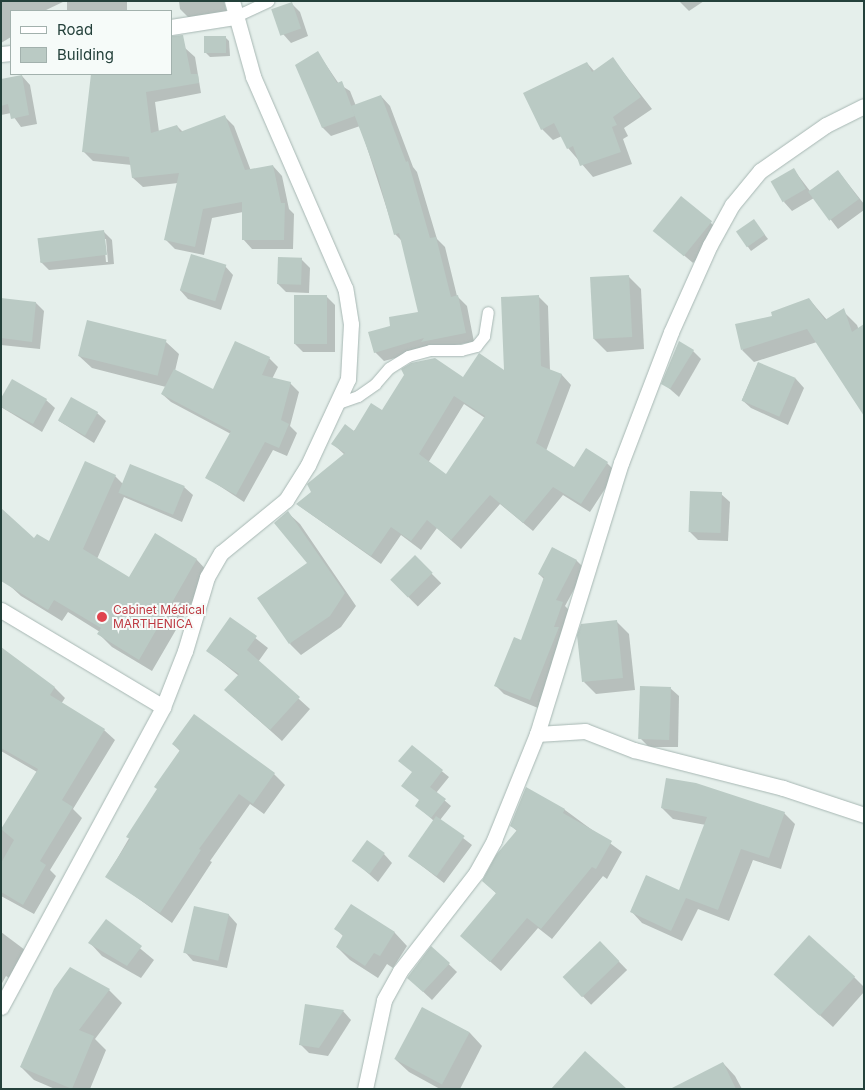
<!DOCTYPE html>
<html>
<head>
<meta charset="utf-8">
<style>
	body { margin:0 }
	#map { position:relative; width:865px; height:1090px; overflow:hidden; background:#e5efeb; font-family:Inter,sans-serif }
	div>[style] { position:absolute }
	.shadow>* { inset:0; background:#0003; transform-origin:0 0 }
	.building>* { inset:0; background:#bacac4; transform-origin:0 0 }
	.roads { filter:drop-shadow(0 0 1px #a7b7b3) drop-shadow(0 0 1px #a7b7b3) }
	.service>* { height:11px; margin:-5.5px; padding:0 5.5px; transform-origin:5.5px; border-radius:5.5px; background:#fff }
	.minor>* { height:15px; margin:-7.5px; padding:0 7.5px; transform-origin:7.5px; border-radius:7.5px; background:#fff }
	.tertiary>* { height:15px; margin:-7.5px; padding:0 7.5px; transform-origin:7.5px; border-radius:7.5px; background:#fff }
	.dots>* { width:14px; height:14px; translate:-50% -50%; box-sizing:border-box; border:2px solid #f6fbf9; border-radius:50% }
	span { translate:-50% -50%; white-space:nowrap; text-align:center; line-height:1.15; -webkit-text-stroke:4px #f6fbf9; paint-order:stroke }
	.health-label { font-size:12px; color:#be3a42 }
	.left { translate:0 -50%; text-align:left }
	.frame { position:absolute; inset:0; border:2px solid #24413b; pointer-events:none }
	.legend { position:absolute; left:10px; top:10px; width:162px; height:65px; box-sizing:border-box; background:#f6fbf9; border:1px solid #a2b1ad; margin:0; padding:6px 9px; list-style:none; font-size:15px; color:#24413b }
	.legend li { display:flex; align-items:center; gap:10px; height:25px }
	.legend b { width:25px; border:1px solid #a2b1ad }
</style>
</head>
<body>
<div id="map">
	<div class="shadow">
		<i style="clip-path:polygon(1px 1px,65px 1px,44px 11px,11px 11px,11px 37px,1px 43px)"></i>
		<i style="left:67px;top:1px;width:60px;height:10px"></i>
		<i style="clip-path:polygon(179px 1px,224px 1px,227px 13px,192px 21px,180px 9px)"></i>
		<i style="clip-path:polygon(679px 1px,704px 1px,689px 11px)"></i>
		<i style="clip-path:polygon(292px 4px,300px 12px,308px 36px,291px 43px,283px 34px)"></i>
		<i style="clip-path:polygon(225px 37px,229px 41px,230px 56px,210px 57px,206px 53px)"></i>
		<i style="clip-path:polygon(185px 48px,195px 57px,201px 93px,155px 102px,159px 132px,177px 126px,183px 132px,225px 117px,234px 126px,251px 171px,273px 166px,282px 176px,289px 209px,294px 214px,293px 249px,252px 249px,243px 239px,243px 212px,212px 218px,204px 255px,175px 249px,165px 239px,178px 183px,143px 187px,133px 178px,132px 165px,93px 161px,83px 151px,92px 74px,171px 74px)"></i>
		<i style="clip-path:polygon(318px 53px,339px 84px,350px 91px,356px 106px,381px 96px,390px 106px,413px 167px,417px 172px,437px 239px,445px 247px,457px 296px,467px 306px,474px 342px,429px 349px,384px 361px,375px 352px,391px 327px,420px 313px,402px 241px,395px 234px,360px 126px,331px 136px,323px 128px,297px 66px)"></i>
		<i style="clip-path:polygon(613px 59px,652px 109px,624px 128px,628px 136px,623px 139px,632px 164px,593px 177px,568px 148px,562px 136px,553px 140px,542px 129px,587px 63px,595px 72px)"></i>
		<i style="clip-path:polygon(22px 76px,30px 85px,37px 124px,21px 127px,11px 113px,1px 115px,1px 80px)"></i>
		<i style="clip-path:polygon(794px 170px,810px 191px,838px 171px,864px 204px,864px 210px,838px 229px,814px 198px,792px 211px,784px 202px)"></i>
		<i style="left:681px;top:198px;width:51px;height:42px;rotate:40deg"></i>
		<i style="clip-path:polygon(757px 225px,768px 239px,751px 251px,737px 232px)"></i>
		<i style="clip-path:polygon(evenodd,104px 232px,112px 240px,114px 264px,49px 270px,40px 261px,104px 232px,104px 239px,106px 239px,108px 262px,106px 262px,104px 239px)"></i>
		<i style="clip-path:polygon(301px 259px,310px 268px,309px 293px,286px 292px,278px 284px)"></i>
		<i style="clip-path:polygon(225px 266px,233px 275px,221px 310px,188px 299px,180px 290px)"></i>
		<i style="clip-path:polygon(628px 276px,641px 289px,644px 349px,607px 352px,594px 339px)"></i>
		<i style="clip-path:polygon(evenodd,538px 296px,548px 306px,550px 371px,562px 375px,571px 385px,546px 451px,574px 469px,607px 463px,616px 472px,590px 512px,563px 495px,533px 531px,500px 504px,461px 549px,437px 528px,421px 550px,401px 535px,381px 564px,298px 505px,313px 492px,345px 455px,333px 444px,383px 412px,463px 379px,505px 372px,538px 296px,464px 404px,485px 418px,447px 476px,428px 463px,464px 404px)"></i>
		<i style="clip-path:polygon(327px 297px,335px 305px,335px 352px,303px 352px,295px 344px)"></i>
		<i style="clip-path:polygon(1px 299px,36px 303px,44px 311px,40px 349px,1px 345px)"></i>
		<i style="clip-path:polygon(809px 299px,827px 320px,845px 313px,857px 325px,864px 344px,817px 342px,754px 362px,742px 350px,773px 317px)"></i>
		<i style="clip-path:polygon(166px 342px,179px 354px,175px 371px,213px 391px,269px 358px,278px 367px,272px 379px,290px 383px,299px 392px,290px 426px,297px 433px,287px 456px,273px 450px,244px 502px,206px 477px,231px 434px,171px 402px,162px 394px,166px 387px,92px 368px,79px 356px)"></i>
		<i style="clip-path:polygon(693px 351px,701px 359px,679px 397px,663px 383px)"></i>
		<i style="clip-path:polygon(758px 363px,796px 379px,804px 388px,788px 425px,751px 408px,742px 400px)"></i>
		<i style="clip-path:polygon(46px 400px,55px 408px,42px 432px,1px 407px)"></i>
		<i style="clip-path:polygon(97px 413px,106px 421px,94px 443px,59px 421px)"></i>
		<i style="clip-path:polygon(115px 476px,124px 485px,184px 487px,193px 495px,182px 522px,124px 497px,97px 559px,129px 578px,156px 535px,197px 560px,209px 573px,152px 671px,112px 647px,99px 634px,100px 632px,68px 612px,62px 621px,21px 596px,8px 584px,35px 540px,50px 543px)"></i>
		<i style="clip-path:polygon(721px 494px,730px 502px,728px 541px,698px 540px,690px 532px)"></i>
		<i style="clip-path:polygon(288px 513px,300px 524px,356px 606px,341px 627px,301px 655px,290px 644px,309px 564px)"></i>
		<i style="clip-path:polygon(553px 548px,577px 561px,585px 569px,565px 606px,571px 612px,538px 708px,504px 694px,495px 685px,522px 641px,544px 579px,539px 574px)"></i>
		<i style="left:415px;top:557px;width:37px;height:33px;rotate:45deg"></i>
		<i style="clip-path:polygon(231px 619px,268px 648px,258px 662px,310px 709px,282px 741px,237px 701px,239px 676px,208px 651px)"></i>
		<i style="clip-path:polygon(617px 622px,629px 634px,635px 690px,596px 694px,584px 682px)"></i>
		<i style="clip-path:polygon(1px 649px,55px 688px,65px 698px,61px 704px,104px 730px,115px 740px,73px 809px,82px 818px,50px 870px,56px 876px,34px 914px,1px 896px,1px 831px,37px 772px,1px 751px)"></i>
		<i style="clip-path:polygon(670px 688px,679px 696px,678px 747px,649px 747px,640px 738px)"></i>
		<i style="clip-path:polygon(173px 744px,274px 774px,285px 785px,264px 814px,250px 804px,210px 861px,212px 862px,172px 923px,107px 876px,180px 751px)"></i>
		<i style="clip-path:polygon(412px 747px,449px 777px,436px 793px,451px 806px,440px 820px,472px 845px,444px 883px,409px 856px,434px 821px,417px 806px,420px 801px,413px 773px)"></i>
		<i style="clip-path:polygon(526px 789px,565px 810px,622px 852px,607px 879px,603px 876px,552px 939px,538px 928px,501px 971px,461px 936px,497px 894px,483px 881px,517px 831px,511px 826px)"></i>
		<i style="clip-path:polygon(662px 808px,784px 813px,795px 824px,781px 869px,753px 860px,729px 921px,698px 909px,682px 941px,642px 923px,631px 911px,680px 892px,706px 825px,673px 819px)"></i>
		<i style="clip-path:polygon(384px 854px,392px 863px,378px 882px,353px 860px)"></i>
		<i style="clip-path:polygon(351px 905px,395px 933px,407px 946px,393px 968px,387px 964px,378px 978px,350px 960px,337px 947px,344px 937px,336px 929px)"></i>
		<i style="clip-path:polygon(195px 908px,229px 915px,237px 924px,227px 968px,193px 961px,185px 952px)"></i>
		<i style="clip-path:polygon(107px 921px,154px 960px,141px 978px,102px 956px,90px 943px)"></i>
		<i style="clip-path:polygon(1px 932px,25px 950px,9px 978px,6px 976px,1px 985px)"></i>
		<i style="left:600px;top:942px;width:39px;height:50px;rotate:46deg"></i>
		<i style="clip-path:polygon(432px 948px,457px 972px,432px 1000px,417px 986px)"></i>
		<i style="clip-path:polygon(70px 969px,109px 990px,122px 1003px,95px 1039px,106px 1050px,90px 1089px,55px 1089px,34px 1080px,21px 1067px)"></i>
		<i style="clip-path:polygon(775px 975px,854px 977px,864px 987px,864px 992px,833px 1027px)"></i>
		<i style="clip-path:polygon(306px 1006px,343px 1011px,351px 1020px,328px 1056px,309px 1053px,300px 1044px)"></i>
		<i style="clip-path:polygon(422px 1008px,470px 1033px,482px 1046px,460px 1089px,440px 1089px,409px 1072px,396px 1060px)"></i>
		<i style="clip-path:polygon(723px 1063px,735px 1076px,742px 1089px,683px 1089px)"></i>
	</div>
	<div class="building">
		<i style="left:292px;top:2px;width:28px;height:22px;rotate:71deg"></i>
		<i style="clip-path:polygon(183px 35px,191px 74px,198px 74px,199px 83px,146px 92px,151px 133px,177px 125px,180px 132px,225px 115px,245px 170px,273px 165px,281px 203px,285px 203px,284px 240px,242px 240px,242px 202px,203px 209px,195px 247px,164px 240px,179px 173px,132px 178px,129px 157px,82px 152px,91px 74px,171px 74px,171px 36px)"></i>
		<i style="left:204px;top:36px;width:22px;height:17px"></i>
		<i style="clip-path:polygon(318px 51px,337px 83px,342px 81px,355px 116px,322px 128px,295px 65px)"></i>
		<i style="clip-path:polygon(613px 57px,641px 97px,613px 117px,617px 125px,612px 127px,621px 152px,580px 166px,573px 146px,567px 149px,554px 123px,541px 130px,523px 93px,587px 62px,592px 72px)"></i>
		<i style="clip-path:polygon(22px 75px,29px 115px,11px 119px,8px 104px,1px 106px,1px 79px)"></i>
		<i style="clip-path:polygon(381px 95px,406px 162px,408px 161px,430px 238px,436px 237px,451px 297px,458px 295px,466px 333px,421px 342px,424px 338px,374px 353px,368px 332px,390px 326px,389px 317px,418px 312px,399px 233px,394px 235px,378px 177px,351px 106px)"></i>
		<i style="left:794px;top:168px;width:24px;height:27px;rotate:60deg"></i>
		<i style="left:838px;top:170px;width:36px;height:37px;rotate:54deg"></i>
		<i style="left:681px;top:196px;width:40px;height:45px;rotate:39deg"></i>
		<i style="left:754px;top:219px;width:19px;height:22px;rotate:55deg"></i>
		<i style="left:104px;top:230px;width:25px;height:67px;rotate:83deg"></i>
		<i style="left:191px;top:254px;width:37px;height:38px;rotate:17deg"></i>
		<i style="left:278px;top:257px;width:24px;height:27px;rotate:2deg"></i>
		<i style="left:629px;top:275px;width:62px;height:39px;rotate:87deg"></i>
		<i style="left:327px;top:295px;width:49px;height:33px;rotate:90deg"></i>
		<i style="clip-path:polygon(evenodd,539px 295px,541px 366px,562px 374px,536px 443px,574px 467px,586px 448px,608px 462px,581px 504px,553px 487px,523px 523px,490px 495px,451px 540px,427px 520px,411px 541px,391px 527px,371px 556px,296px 504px,311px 492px,307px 484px,345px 453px,331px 444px,345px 424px,354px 431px,371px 403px,382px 410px,404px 375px,401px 369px,411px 363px,435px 358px,463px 377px,479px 353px,504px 370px,501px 297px,539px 295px,454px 396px,485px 416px,446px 474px,419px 454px,454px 396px)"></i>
		<i style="clip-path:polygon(1px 298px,36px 302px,32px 342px,1px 338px)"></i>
		<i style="clip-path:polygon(809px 298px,825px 320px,844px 308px,852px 332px,864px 324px,864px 416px,807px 329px,741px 350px,735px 324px,772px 316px,771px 312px)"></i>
		<i style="left:87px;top:320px;width:82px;height:37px;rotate:14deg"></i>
		<i style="clip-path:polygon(235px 341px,270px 357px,262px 375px,291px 382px,281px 420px,289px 424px,279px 448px,265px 442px,236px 495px,205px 478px,231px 431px,161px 394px,174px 369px,213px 389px)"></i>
		<i style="clip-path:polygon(679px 341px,694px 350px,670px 389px,661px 384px)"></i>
		<i style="left:758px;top:362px;width:41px;height:42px;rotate:23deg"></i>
		<i style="clip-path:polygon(12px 379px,47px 399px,33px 424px,1px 407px,1px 398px)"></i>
		<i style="left:71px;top:397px;width:31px;height:27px;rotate:29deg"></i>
		<i style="clip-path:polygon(85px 461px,116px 475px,83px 549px,129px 577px,155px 533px,197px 559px,139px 660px,97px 634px,101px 628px,54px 600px,48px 610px,1px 581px,1px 508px,34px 538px,37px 534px,49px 541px)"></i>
		<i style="left:130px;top:464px;width:59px;height:31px;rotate:22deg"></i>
		<i style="left:690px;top:491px;width:32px;height:41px;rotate:2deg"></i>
		<i style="clip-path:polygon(288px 511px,345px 593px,330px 616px,289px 644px,257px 598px,307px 563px,274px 523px)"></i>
		<i style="clip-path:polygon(552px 547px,577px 560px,556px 600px,563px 602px,554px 627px,559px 627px,530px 700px,494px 686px,514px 637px,521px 640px,544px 577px,538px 574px)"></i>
		<i style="left:415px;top:555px;width:25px;height:35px;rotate:45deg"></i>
		<i style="clip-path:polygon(230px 617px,257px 636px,247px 650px,300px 697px,270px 730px,224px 690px,239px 674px,206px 651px)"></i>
		<i style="clip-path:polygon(617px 620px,623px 678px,582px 682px,577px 635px,581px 624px)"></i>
		<i style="clip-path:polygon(1px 647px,55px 687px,50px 695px,105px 729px,62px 800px,73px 807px,40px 861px,46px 865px,23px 905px,1px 892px,1px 863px,14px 840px,1px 829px,38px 769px,1px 748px)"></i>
		<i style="left:640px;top:686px;width:31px;height:53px;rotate:2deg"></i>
		<i style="clip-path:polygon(194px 714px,275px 773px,253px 804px,239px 794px,199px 849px,201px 850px,160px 913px,105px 877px,130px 839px,126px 837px,157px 789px,154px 787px,180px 750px,172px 744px)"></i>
		<i style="clip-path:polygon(412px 745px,443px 770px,430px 787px,446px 799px,431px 818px,415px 806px,419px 800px,401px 786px,412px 772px,398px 761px)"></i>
		<i style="clip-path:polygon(666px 778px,696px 783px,785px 812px,769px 858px,741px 849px,718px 910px,686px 898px,671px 931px,630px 912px,646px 875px,679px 890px,707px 817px,661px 808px)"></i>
		<i style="clip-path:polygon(526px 787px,565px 809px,563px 813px,612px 841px,596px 869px,592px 867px,541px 929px,527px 918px,490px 962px,460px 936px,496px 893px,482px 881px,496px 855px,517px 830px,510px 826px)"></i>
		<i style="left:436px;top:816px;width:35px;height:49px;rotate:35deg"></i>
		<i style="left:367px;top:840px;width:22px;height:26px;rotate:36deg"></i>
		<i style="clip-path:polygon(351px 904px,395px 932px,380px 956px,374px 953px,365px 966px,336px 947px,343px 935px,334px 929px)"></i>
		<i style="left:194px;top:906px;width:36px;height:48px;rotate:13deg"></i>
		<i style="clip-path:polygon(106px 919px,142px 946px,127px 966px,88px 943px)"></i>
		<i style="left:809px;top:935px;width:62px;height:53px;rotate:42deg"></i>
		<i style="left:600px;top:941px;width:28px;height:52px;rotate:46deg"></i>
		<i style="clip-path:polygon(431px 946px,450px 963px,423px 992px,407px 978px)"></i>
		<i style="clip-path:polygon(70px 967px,110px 989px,79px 1030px,94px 1036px,72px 1089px,20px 1067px,54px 989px)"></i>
		<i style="clip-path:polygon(305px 1004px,344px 1010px,319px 1048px,299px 1045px)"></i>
		<i style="left:422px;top:1007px;width:54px;height:59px;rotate:28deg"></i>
		<i style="clip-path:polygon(585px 1051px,627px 1089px,551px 1089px)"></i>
		<i style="clip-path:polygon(723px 1062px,736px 1089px,670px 1089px)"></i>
	</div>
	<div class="roads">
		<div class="service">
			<i style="left:234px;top:17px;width:38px;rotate:-25deg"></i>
			<i style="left:338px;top:403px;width:21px;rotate:-19deg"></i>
			<i style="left:358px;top:396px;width:21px;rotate:-35deg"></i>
			<i style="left:375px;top:384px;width:21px;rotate:-49deg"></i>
			<i style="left:389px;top:368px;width:22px;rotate:-32deg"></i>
			<i style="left:408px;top:356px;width:23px;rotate:-15deg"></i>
			<i style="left:430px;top:350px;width:31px"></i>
			<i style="left:461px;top:350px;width:16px;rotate:-15deg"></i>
			<i style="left:476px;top:346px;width:13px;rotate:-51deg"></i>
			<i style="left:484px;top:336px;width:24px;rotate:-81deg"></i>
		</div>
		<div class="minor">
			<i style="left:171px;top:27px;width:64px;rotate:-9deg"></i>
			<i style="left:1px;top:54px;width:10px;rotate:-6deg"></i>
			<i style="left:1px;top:610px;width:189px;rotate:30.9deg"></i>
			<i style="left:163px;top:707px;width:60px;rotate:-68.6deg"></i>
			<i style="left:185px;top:651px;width:77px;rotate:-73.4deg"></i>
			<i style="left:207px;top:577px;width:28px;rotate:-60deg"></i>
			<i style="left:221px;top:553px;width:84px;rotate:-39.2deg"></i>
			<i style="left:286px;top:500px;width:41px;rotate:-57.8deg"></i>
			<i style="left:308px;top:465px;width:95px;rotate:-65.1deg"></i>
			<i style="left:348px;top:379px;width:55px;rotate:-86.9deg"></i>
			<i style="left:351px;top:324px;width:36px;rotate:-99deg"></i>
			<i style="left:345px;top:288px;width:231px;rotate:-113.5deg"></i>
			<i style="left:253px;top:76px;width:78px;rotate:-105.6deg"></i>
			<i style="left:537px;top:734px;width:48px;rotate:-3.6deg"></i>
			<i style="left:585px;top:731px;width:53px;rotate:21.2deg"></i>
			<i style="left:634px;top:750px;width:154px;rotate:14.3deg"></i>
			<i style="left:783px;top:788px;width:85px;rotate:18.4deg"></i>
			<i style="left:365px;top:1089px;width:91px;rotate:-77.9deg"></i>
			<i style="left:384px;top:1000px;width:33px;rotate:-61deg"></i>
			<i style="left:400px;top:971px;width:124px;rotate:-52.2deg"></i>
			<i style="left:476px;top:873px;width:38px;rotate:-61deg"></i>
			<i style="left:494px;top:840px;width:114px;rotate:-67.9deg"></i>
			<i style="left:537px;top:734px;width:284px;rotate:-72.8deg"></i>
			<i style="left:621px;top:463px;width:140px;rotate:-69.1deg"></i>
			<i style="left:671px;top:332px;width:95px;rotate:-65.9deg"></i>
			<i style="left:710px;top:245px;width:46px;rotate:-61.2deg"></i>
			<i style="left:732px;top:205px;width:44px;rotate:-50.5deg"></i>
			<i style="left:760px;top:171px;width:80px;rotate:-34.9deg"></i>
			<i style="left:826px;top:125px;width:42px;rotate:-26.6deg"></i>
		</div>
		<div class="tertiary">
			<i style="left:1px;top:1007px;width:341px;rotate:-61.6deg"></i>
		</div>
	</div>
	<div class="dots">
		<i style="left:102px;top:617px;background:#e0444e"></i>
	</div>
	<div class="health-label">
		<span class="left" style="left:113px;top:617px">Cabinet Médical<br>MARTHENICA</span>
	</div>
	<div class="frame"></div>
	<ul class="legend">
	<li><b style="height:6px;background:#fff"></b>Road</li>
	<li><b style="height:14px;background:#bacac4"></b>Building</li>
	</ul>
</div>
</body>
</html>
